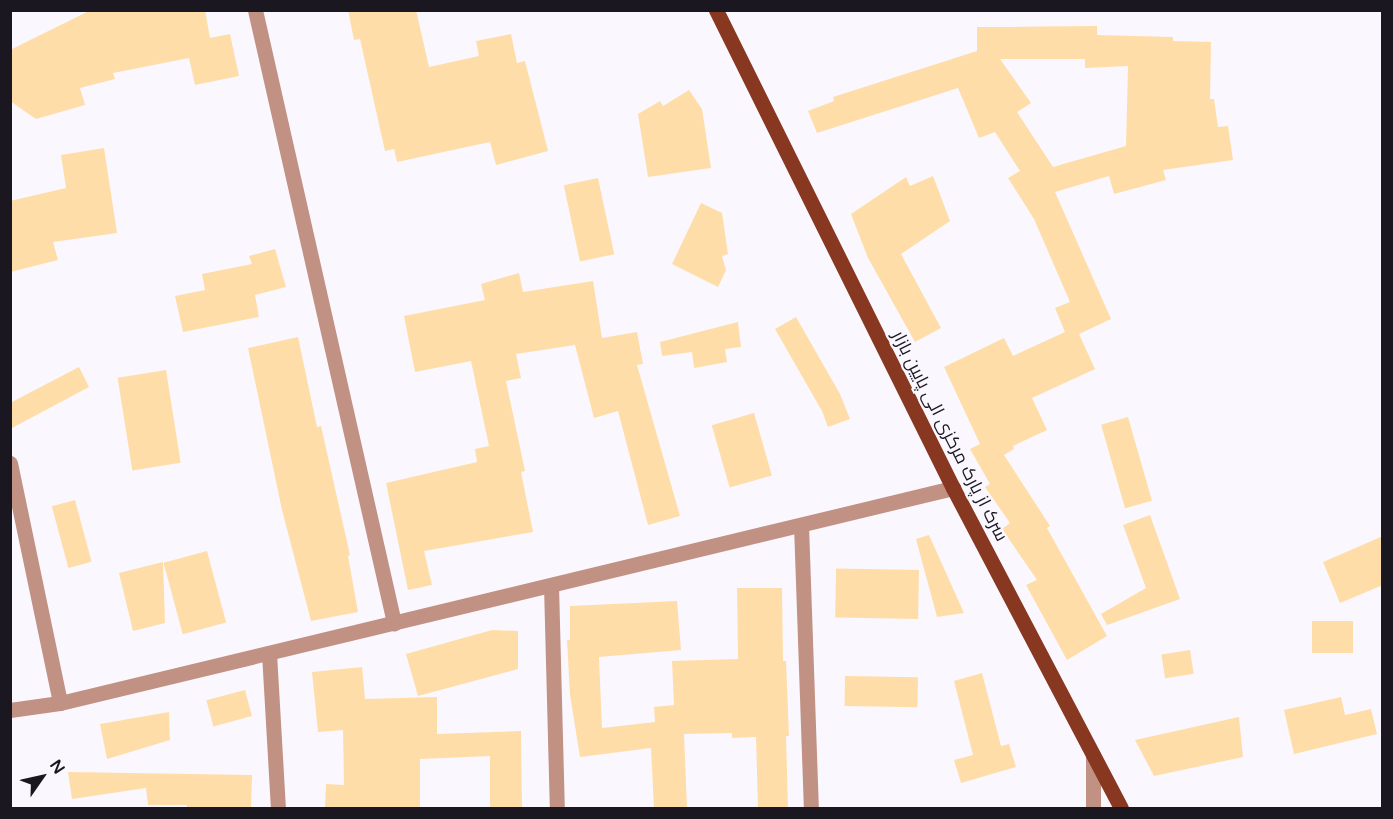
<!DOCTYPE html>
<html>
<head>
<meta charset="utf-8">
<style>
	body { margin:0 }
	#map { position:relative; width:1393px; height:819px; overflow:hidden; background:#faf8fe; font-family:"Varela Round",Cairo,sans-serif }
	div>[style] { position:absolute }
	.building>* { inset:0; background:#ffdda9; transform-origin:0 0 }
	.minor>* { height:15px; margin:-7.5px; padding:0 7.5px; transform-origin:7.5px; border-radius:7.5px; background:#c19183 }
	.major>* { height:15px; margin:-7.5px; padding:0 7.5px; transform-origin:7.5px; border-radius:7.5px; background:#883720 }
	span { translate:-50% -50%; white-space:nowrap; text-align:center; line-height:1.15; -webkit-text-stroke:4.5px #faf8fe; paint-order:stroke }
	.street-label { font-size:18px; color:#1a1721 }
	.frame { position:absolute; inset:0; border:12px solid #1a1721; pointer-events:none }
	.north { position:absolute; left:12px; top:747px; width:60px; height:60px; -webkit-text-stroke:4px #faf8fe; paint-order:stroke; rotate:56deg; font-size:16px; font-weight:700; line-height:24px; text-align:center; color:#1a1721 }
	.north::after { content:''; display:block; margin:auto; width:21px; height:27px; background:#1a1721; clip-path:polygon(50% 0,100% 100%,50% 72%,0 100%) }
</style>
</head>
<body>
<div id="map">
	<div class="building">
		<i style="clip-path:polygon(91px 10px,205px 10px,210px 38px,230px 34px,239px 76px,195px 85px,189px 58px,113px 73px,115px 79px,80px 88px,85px 105px,36px 119px,10px 101px,10px 50px)"></i>
		<i style="clip-path:polygon(348px 10px,416px 10px,429px 67px,479px 56px,476px 41px,511px 34px,517px 63px,525px 61px,548px 151px,496px 165px,490px 142px,397px 162px,394px 149px,385px 151px,360px 39px,354px 40px)"></i>
		<i style="clip-path:polygon(evenodd,1097px 26px,1097px 35px,1173px 37px,1173px 41px,1211px 42px,1210px 99px,1214px 99px,1218px 127px,1228px 126px,1233px 160px,1163px 170px,1166px 180px,1114px 194px,1109px 176px,1055px 192px,1111px 319px,1079px 334px,1095px 369px,1032px 398px,1047px 430px,1013px 446px,1014px 449px,1004px 455px,1050px 526px,1047px 528px,1107px 636px,1067px 660px,1026px 585px,1037px 580px,1002px 529px,1010px 523px,985px 487px,990px 484px,970px 449px,980px 444px,944px 367px,1004px 338px,1013px 356px,1065px 332px,1055px 308px,1070px 302px,1034px 219px,1008px 178px,1020px 171px,995px 132px,979px 138px,958px 88px,817px 133px,808px 111px,834px 101px,833px 97px,977px 51px,977px 27px,1097px 26px,1000px 59px,1085px 59px,1085px 68px,1128px 66px,1126px 146px,1053px 167px,1017px 112px,1031px 103px,1000px 59px)"></i>
		<i style="clip-path:polygon(689px 90px,702px 109px,711px 168px,648px 177px,638px 114px,660px 101px,663px 106px)"></i>
		<i style="clip-path:polygon(104px 148px,117px 233px,53px 242px,58px 260px,10px 272px,10px 201px,66px 188px,61px 155px)"></i>
		<i style="clip-path:polygon(933px 176px,950px 221px,901px 254px,941px 328px,915px 342px,868px 258px,851px 214px,906px 177px,910px 186px)"></i>
		<i style="left:598px;top:178px;width:78px;height:35px;rotate:78deg"></i>
		<i style="clip-path:polygon(701px 203px,722px 213px,728px 254px,722px 256px,726px 270px,718px 287px,672px 264px)"></i>
		<i style="clip-path:polygon(275px 249px,286px 287px,255px 295px,259px 317px,183px 332px,175px 296px,205px 290px,202px 274px,252px 264px,249px 256px)"></i>
		<i style="clip-path:polygon(519px 273px,523px 292px,593px 281px,602px 338px,637px 332px,643px 364px,637px 365px,680px 516px,648px 525px,618px 411px,594px 418px,575px 345px,516px 354px,521px 378px,506px 381px,525px 471px,521px 472px,533px 532px,424px 551px,432px 585px,408px 590px,386px 483px,477px 462px,475px 449px,489px 446px,471px 361px,415px 372px,404px 316px,485px 300px,481px 284px)"></i>
		<i style="clip-path:polygon(796px 317px,840px 394px,850px 419px,828px 427px,822px 411px,775px 329px)"></i>
		<i style="clip-path:polygon(738px 322px,741px 347px,725px 349px,727px 362px,694px 368px,692px 352px,662px 356px,660px 342px)"></i>
		<i style="clip-path:polygon(298px 337px,317px 427px,321px 426px,350px 555px,348px 556px,358px 612px,311px 621px,282px 510px,248px 348px)"></i>
		<i style="clip-path:polygon(79px 367px,89px 387px,10px 429px,10px 403px)"></i>
		<i style="left:166px;top:370px;width:94px;height:49px;rotate:81deg"></i>
		<i style="left:754px;top:413px;width:65px;height:44px;rotate:74deg"></i>
		<i style="left:1128px;top:417px;width:87px;height:28px;rotate:74deg"></i>
		<i style="left:75px;top:500px;width:64px;height:24px;rotate:75deg"></i>
		<i style="clip-path:polygon(1150px 515px,1180px 599px,1107px 625px,1101px 614px,1146px 588px,1123px 525px)"></i>
		<i style="clip-path:polygon(929px 535px,964px 613px,937px 617px,916px 539px)"></i>
		<i style="clip-path:polygon(1383px 536px,1383px 585px,1340px 603px,1323px 562px)"></i>
		<i style="left:207px;top:551px;width:74px;height:45px;rotate:75deg"></i>
		<i style="clip-path:polygon(163px 562px,165px 623px,133px 631px,119px 573px)"></i>
		<i style="left:919px;top:570px;width:49px;height:83px;rotate:91deg"></i>
		<i style="clip-path:polygon(737px 588px,782px 588px,783px 661px,786px 661px,789px 736px,786px 736px,788px 808px,758px 808px,756px 737px,732px 738px,732px 733px,684px 734px,687px 808px,654px 808px,651px 748px,580px 757px,570px 695px,567px 640px,570px 640px,570px 606px,677px 601px,681px 650px,599px 657px,602px 728px,655px 722px,654px 707px,674px 705px,672px 661px,738px 659px)"></i>
		<i style="left:1312px;top:621px;width:41px;height:32px"></i>
		<i style="clip-path:polygon(492px 630px,518px 631px,518px 669px,418px 696px,406px 654px)"></i>
		<i style="left:1190px;top:650px;width:24px;height:29px;rotate:81deg"></i>
		<i style="clip-path:polygon(362px 667px,365px 699px,437px 697px,437px 734px,521px 731px,522px 808px,490px 808px,490px 756px,420px 759px,420px 808px,325px 808px,326px 784px,344px 785px,343px 730px,318px 732px,312px 672px)"></i>
		<i style="clip-path:polygon(982px 673px,1001px 746px,1009px 744px,1016px 767px,961px 783px,954px 760px,973px 755px,954px 681px)"></i>
		<i style="left:845px;top:676px;width:73px;height:30px;rotate:1deg"></i>
		<i style="left:245px;top:690px;width:27px;height:40px;rotate:75deg"></i>
		<i style="clip-path:polygon(1341px 697px,1345px 715px,1371px 709px,1377px 734px,1294px 754px,1284px 710px)"></i>
		<i style="clip-path:polygon(169px 712px,170px 740px,107px 759px,100px 724px)"></i>
		<i style="clip-path:polygon(1239px 717px,1243px 757px,1154px 776px,1135px 740px)"></i>
		<i style="clip-path:polygon(68px 772px,252px 775px,251px 808px,187px 808px,187px 805px,148px 805px,146px 788px,72px 799px)"></i>
	</div>
	<div class="minor">
		<i style="left:255px;top:10px;width:629px;rotate:77.22deg"></i>
		<i style="left:10px;top:463px;width:245px;rotate:78.2deg"></i>
		<i style="left:801px;top:525px;width:283px;rotate:88deg"></i>
		<i style="left:551px;top:585px;width:223px;rotate:88.5deg"></i>
		<i style="left:269px;top:653px;width:155px;rotate:86.7deg"></i>
		<i style="left:10px;top:710px;width:50px;rotate:-8deg"></i>
		<i style="left:60px;top:703px;width:919px;rotate:-13.54deg"></i>
		<i style="left:1093px;top:755px;width:53px;rotate:90deg"></i>
	</div>
	<div class="major">
		<i style="left:716px;top:10px;width:534px;rotate:63.63deg"></i>
		<i style="left:953px;top:488px;width:361px;rotate:62.3deg"></i>
	</div>
	<div class="street-label">
		<span style="left:950px;top:436px;rotate:63deg">سرک از پارک مرکزی الی پایین بازار</span>
	</div>
	<div class="frame"></div>
	<div class="north">N</div>
</div>
</body>
</html>
